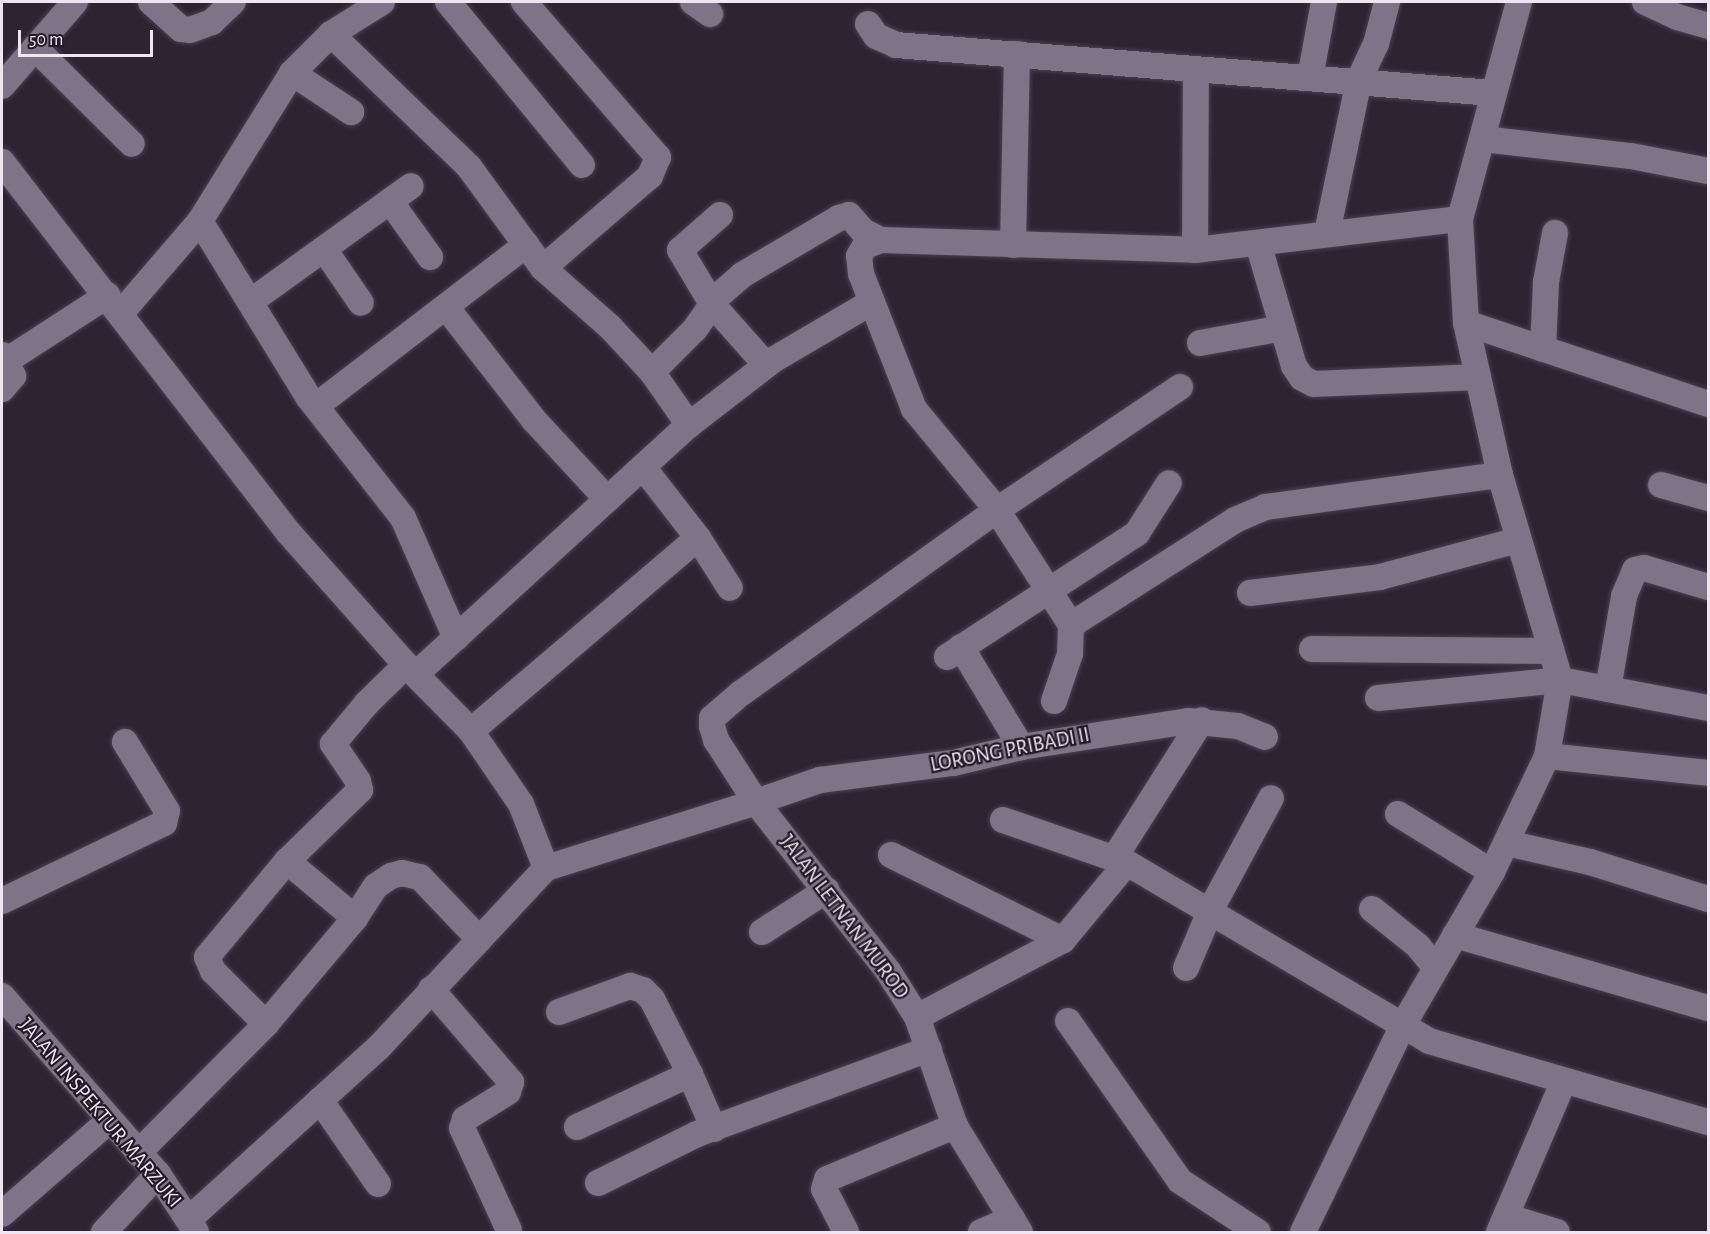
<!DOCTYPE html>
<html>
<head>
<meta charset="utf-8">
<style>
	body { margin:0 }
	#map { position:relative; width:1710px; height:1234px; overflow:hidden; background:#2c2333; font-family:"Alegreya Sans",sans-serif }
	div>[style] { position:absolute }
	.roads { filter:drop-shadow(0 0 2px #49404f) drop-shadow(0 0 2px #49404f) }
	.minor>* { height:26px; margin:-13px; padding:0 13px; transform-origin:13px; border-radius:13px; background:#7e7387 }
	span { translate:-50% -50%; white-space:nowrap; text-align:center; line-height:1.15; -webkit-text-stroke:4.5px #221929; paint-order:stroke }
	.street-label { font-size:21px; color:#ede6f2 }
	.frame { position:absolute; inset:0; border:3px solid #ede6f2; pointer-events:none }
	.scale { position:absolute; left:18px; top:30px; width:135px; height:27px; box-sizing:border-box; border:3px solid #ede6f2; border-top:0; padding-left:8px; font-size:18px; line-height:21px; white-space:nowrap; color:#ede6f2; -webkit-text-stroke:4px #221929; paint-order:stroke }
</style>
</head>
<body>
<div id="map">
	<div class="roads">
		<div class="minor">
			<i style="left:151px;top:2px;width:40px;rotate:42deg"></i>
			<i style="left:181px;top:29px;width:9px;rotate:6deg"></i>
			<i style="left:190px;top:30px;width:23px;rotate:-20deg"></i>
			<i style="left:212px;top:22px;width:29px;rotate:-44deg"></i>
			<i style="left:448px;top:2px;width:211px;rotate:50.6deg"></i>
			<i style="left:524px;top:2px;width:205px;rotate:49.2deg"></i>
			<i style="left:658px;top:157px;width:21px;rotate:113deg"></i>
			<i style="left:650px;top:176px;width:141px;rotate:139.3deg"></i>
			<i style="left:693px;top:2px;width:21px;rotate:35deg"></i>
			<i style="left:1645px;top:2px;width:35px;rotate:25deg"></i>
			<i style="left:1677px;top:17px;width:32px;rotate:16deg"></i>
			<i style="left:868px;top:24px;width:14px;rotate:56deg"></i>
			<i style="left:876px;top:36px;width:22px;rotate:24deg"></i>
			<i style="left:896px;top:45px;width:598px;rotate:4.6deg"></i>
			<i style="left:331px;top:34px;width:192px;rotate:43.9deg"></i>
			<i style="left:469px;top:167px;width:125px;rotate:53.8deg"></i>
			<i style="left:543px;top:268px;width:89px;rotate:41.4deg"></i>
			<i style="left:610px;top:327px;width:62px;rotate:47deg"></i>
			<i style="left:652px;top:372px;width:65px;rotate:55.1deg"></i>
			<i style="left:35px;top:48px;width:136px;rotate:44.7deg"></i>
			<i style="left:292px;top:73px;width:71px;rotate:33.5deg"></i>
			<i style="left:1310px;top:78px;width:77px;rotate:-79.6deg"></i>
			<i style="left:2px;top:86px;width:111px;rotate:-49deg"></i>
			<i style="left:1483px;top:139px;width:149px;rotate:6.6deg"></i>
			<i style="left:1631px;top:156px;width:78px;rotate:11deg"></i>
			<i style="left:2px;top:162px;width:468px;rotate:52.3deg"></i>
			<i style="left:288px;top:532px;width:178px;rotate:48.4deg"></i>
			<i style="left:406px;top:665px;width:93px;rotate:45.4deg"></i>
			<i style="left:471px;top:731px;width:88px;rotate:55.6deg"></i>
			<i style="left:521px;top:804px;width:69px;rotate:68.7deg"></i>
			<i style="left:546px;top:868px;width:245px;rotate:133deg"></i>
			<i style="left:379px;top:1047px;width:256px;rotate:137.8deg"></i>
			<i style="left:390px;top:201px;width:69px;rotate:54.5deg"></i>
			<i style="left:720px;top:215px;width:53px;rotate:138.8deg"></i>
			<i style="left:680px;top:250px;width:63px;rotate:59.3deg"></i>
			<i style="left:712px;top:304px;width:81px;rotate:48.5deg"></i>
			<i style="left:200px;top:221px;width:208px;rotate:58.4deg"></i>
			<i style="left:309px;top:398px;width:152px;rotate:51.9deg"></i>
			<i style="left:403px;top:518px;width:131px;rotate:66.2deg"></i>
			<i style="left:1327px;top:233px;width:156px;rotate:-78.2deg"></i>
			<i style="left:1359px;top:80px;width:40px;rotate:-65deg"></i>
			<i style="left:1376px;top:44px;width:43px;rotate:-75.3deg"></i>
			<i style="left:1258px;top:243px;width:128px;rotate:73.7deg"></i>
			<i style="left:1294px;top:366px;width:14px;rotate:56deg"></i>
			<i style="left:1302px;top:378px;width:13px;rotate:27deg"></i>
			<i style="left:1314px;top:384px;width:164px;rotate:-2.4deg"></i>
			<i style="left:1013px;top:245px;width:191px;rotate:-88.8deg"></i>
			<i style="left:324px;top:249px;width:65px;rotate:55.6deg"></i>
			<i style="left:1195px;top:250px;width:181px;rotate:-89.7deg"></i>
			<i style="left:250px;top:302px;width:198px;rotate:-35.8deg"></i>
			<i style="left:446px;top:307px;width:143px;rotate:52.1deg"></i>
			<i style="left:534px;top:420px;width:108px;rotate:47.3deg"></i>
			<i style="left:121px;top:313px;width:121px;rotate:-49.3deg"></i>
			<i style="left:200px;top:221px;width:174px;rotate:-58.1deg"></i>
			<i style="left:292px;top:73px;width:55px;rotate:-45deg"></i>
			<i style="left:331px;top:34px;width:60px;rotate:-32.1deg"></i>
			<i style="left:1466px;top:323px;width:255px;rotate:18.5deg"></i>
			<i style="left:1200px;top:343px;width:84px;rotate:-10.2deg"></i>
			<i style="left:1543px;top:349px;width:67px;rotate:-87.4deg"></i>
			<i style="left:1546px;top:282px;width:50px;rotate:-79.6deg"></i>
			<i style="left:2px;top:355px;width:24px;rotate:62deg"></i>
			<i style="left:13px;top:376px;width:17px;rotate:130deg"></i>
			<i style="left:6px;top:361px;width:121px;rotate:-32.9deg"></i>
			<i style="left:652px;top:372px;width:61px;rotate:-45deg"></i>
			<i style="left:695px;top:329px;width:39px;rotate:-55deg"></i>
			<i style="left:717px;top:297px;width:33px;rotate:-41deg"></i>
			<i style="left:742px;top:275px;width:113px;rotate:-30.4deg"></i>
			<i style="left:839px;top:218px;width:10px;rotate:-17deg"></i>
			<i style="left:849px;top:215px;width:21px;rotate:49deg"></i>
			<i style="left:863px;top:231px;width:20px;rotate:27deg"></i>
			<i style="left:1180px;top:387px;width:220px;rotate:146.1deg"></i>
			<i style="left:997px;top:510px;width:315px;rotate:144.4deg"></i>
			<i style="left:741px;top:693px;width:38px;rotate:139deg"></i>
			<i style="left:712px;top:718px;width:8px;rotate:90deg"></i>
			<i style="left:712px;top:726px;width:15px;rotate:74deg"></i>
			<i style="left:716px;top:740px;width:74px;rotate:57.2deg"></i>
			<i style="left:756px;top:802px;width:68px;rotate:-19deg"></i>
			<i style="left:820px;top:780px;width:134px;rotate:-7.3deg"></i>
			<i style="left:953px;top:763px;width:70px;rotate:-13.2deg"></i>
			<i style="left:1021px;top:747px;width:169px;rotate:-8.8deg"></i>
			<i style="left:1188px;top:721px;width:50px;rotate:5.7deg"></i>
			<i style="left:1238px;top:726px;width:29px;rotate:22deg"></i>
			<i style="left:316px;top:406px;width:265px;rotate:-37.5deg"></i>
			<i style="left:1661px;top:485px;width:49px;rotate:15.5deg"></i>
			<i style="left:698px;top:538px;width:59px;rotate:57.4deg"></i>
			<i style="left:1250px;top:593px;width:131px;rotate:-7deg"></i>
			<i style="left:1380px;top:577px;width:143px;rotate:-15deg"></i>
			<i style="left:1071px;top:625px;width:195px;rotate:-32.6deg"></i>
			<i style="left:1235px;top:520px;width:33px;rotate:-23deg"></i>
			<i style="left:1265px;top:507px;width:237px;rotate:-7.8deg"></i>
			<i style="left:961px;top:647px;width:117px;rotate:59deg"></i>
			<i style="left:1312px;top:649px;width:237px;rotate:0.5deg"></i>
			<i style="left:947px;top:657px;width:227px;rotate:-33.1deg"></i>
			<i style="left:1137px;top:533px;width:59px;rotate:-57.4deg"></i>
			<i style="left:416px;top:674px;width:369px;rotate:-42.4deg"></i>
			<i style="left:689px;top:425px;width:106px;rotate:-37.7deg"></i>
			<i style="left:773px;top:360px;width:113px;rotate:-30.4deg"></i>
			<i style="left:1608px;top:689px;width:94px;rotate:-80.2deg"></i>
			<i style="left:1624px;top:596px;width:28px;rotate:-67deg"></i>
			<i style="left:1635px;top:570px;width:9px;rotate:-13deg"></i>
			<i style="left:1644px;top:568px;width:67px;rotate:16.5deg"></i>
			<i style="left:1378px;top:698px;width:183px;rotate:-5.6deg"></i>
			<i style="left:1560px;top:680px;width:151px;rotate:10.7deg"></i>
			<i style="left:1054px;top:701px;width:50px;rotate:-71.2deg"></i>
			<i style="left:1070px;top:654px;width:29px;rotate:-88deg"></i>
			<i style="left:1071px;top:625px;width:137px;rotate:-122.8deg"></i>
			<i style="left:997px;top:510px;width:131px;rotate:-129.4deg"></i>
			<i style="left:914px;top:409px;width:145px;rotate:-111.4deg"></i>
			<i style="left:861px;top:274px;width:18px;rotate:-96deg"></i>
			<i style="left:859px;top:256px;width:12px;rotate:-59deg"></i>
			<i style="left:865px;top:246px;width:17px;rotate:-21deg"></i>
			<i style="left:881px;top:240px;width:314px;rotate:1.8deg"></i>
			<i style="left:1195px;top:250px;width:267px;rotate:-6.7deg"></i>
			<i style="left:471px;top:731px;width:298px;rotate:-40.4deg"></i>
			<i style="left:698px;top:538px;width:90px;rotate:-127.8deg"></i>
			<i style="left:1547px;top:756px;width:162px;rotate:6deg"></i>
			<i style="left:1398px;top:814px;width:110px;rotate:31.7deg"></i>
			<i style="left:1003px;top:820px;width:131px;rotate:19.1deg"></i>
			<i style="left:1127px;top:863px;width:351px;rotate:30.5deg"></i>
			<i style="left:1429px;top:1041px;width:291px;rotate:16.2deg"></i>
			<i style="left:1507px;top:843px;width:85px;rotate:12.9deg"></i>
			<i style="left:1590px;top:862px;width:124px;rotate:17.4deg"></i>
			<i style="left:891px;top:855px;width:192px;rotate:26.3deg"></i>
			<i style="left:1115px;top:857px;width:162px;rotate:-57.6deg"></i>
			<i style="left:287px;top:861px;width:89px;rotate:40deg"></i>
			<i style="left:546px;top:868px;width:220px;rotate:-17.4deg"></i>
			<i style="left:756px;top:802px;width:214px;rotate:52deg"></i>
			<i style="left:888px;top:971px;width:54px;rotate:57.8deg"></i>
			<i style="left:917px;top:1017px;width:115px;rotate:70.8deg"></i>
			<i style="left:955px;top:1126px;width:124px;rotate:58.5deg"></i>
			<i style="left:2px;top:901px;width:180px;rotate:-25.7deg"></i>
			<i style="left:164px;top:823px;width:12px;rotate:-76deg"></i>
			<i style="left:167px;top:811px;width:81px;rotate:-121.3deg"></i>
			<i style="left:1372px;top:909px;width:59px;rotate:38.8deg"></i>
			<i style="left:1418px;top:946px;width:27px;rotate:51deg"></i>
			<i style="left:762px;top:932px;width:77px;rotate:-32.9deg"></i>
			<i style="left:1455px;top:935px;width:263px;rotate:16.1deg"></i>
			<i style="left:1186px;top:968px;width:64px;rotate:-67deg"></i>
			<i style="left:1211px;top:909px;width:126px;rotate:-61.6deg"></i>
			<i style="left:431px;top:989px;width:123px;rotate:49.3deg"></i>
			<i style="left:511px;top:1082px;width:10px;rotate:107deg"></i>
			<i style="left:508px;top:1092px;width:51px;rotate:147.9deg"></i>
			<i style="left:465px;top:1119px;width:9px;rotate:108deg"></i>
			<i style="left:462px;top:1128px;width:112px;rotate:65.3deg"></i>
			<i style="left:2px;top:996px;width:237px;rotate:48.8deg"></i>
			<i style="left:158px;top:1174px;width:69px;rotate:56.8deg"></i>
			<i style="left:559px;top:1012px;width:76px;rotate:-20.1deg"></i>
			<i style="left:630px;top:986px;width:14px;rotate:17deg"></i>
			<i style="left:643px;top:990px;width:13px;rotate:45deg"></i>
			<i style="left:652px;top:999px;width:84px;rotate:63.1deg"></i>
			<i style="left:690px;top:1074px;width:60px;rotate:66.4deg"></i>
			<i style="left:917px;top:1017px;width:165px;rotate:-27.8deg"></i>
			<i style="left:1063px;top:940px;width:100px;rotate:-50.3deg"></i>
			<i style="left:1068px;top:1021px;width:195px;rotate:55deg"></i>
			<i style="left:1180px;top:1181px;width:93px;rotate:33.2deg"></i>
			<i style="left:266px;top:1024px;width:75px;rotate:-135deg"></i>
			<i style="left:213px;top:971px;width:15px;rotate:-113deg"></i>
			<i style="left:207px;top:957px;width:125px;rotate:-50.2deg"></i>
			<i style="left:287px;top:861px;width:102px;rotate:-44.2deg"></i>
			<i style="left:360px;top:790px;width:9px;rotate:-103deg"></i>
			<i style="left:358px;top:781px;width:45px;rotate:-124deg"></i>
			<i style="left:333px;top:744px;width:53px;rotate:-50.3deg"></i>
			<i style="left:367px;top:703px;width:54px;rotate:-44.3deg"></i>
			<i style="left:320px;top:1100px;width:102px;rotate:55.4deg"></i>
			<i style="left:577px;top:1127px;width:125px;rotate:-25.1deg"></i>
			<i style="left:138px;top:1153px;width:182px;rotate:-45.2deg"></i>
			<i style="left:266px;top:1024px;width:138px;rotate:-50deg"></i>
			<i style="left:355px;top:918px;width:38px;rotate:-57deg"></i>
			<i style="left:376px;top:886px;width:18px;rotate:-34deg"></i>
			<i style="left:391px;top:876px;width:11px;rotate:-15deg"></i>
			<i style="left:402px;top:873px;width:18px;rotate:13deg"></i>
			<i style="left:420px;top:877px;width:86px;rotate:46.4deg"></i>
			<i style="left:598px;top:1183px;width:110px;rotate:-26.3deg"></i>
			<i style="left:697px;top:1134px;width:247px;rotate:-20.1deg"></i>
			<i style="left:2px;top:1214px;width:143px;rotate:-41deg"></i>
			<i style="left:1508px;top:1217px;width:51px;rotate:17deg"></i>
			<i style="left:104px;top:1232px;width:79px;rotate:-47deg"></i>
			<i style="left:846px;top:1232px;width:48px;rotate:-117.1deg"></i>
			<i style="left:824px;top:1189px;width:10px;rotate:-73deg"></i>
			<i style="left:827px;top:1179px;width:139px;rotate:-22.5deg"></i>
			<i style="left:981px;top:1232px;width:34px;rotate:-23deg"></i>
			<i style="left:1303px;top:1232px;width:230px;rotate:-64.2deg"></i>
			<i style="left:1403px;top:1025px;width:177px;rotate:-59.8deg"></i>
			<i style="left:1492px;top:872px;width:128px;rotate:-64.6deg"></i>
			<i style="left:1547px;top:756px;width:77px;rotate:-80.3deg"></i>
			<i style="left:1560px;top:680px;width:214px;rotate:-106.3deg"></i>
			<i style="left:1500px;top:475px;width:156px;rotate:-102.6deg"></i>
			<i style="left:1466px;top:323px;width:104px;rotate:-93.3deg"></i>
			<i style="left:1460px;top:219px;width:225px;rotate:-74.8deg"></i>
			<i style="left:1499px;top:1232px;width:162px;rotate:-66.8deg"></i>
		</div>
	</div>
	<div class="street-label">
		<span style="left:1010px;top:750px;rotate:-11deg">LORONG PRIBADI II</span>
		<span style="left:844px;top:917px;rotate:53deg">JALAN LETNAN MUROD</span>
		<span style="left:100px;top:1113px;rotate:50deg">JALAN INSPEKTUR MARZUKI</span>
	</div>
	<div class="frame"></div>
	<div class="scale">50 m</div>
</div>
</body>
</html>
